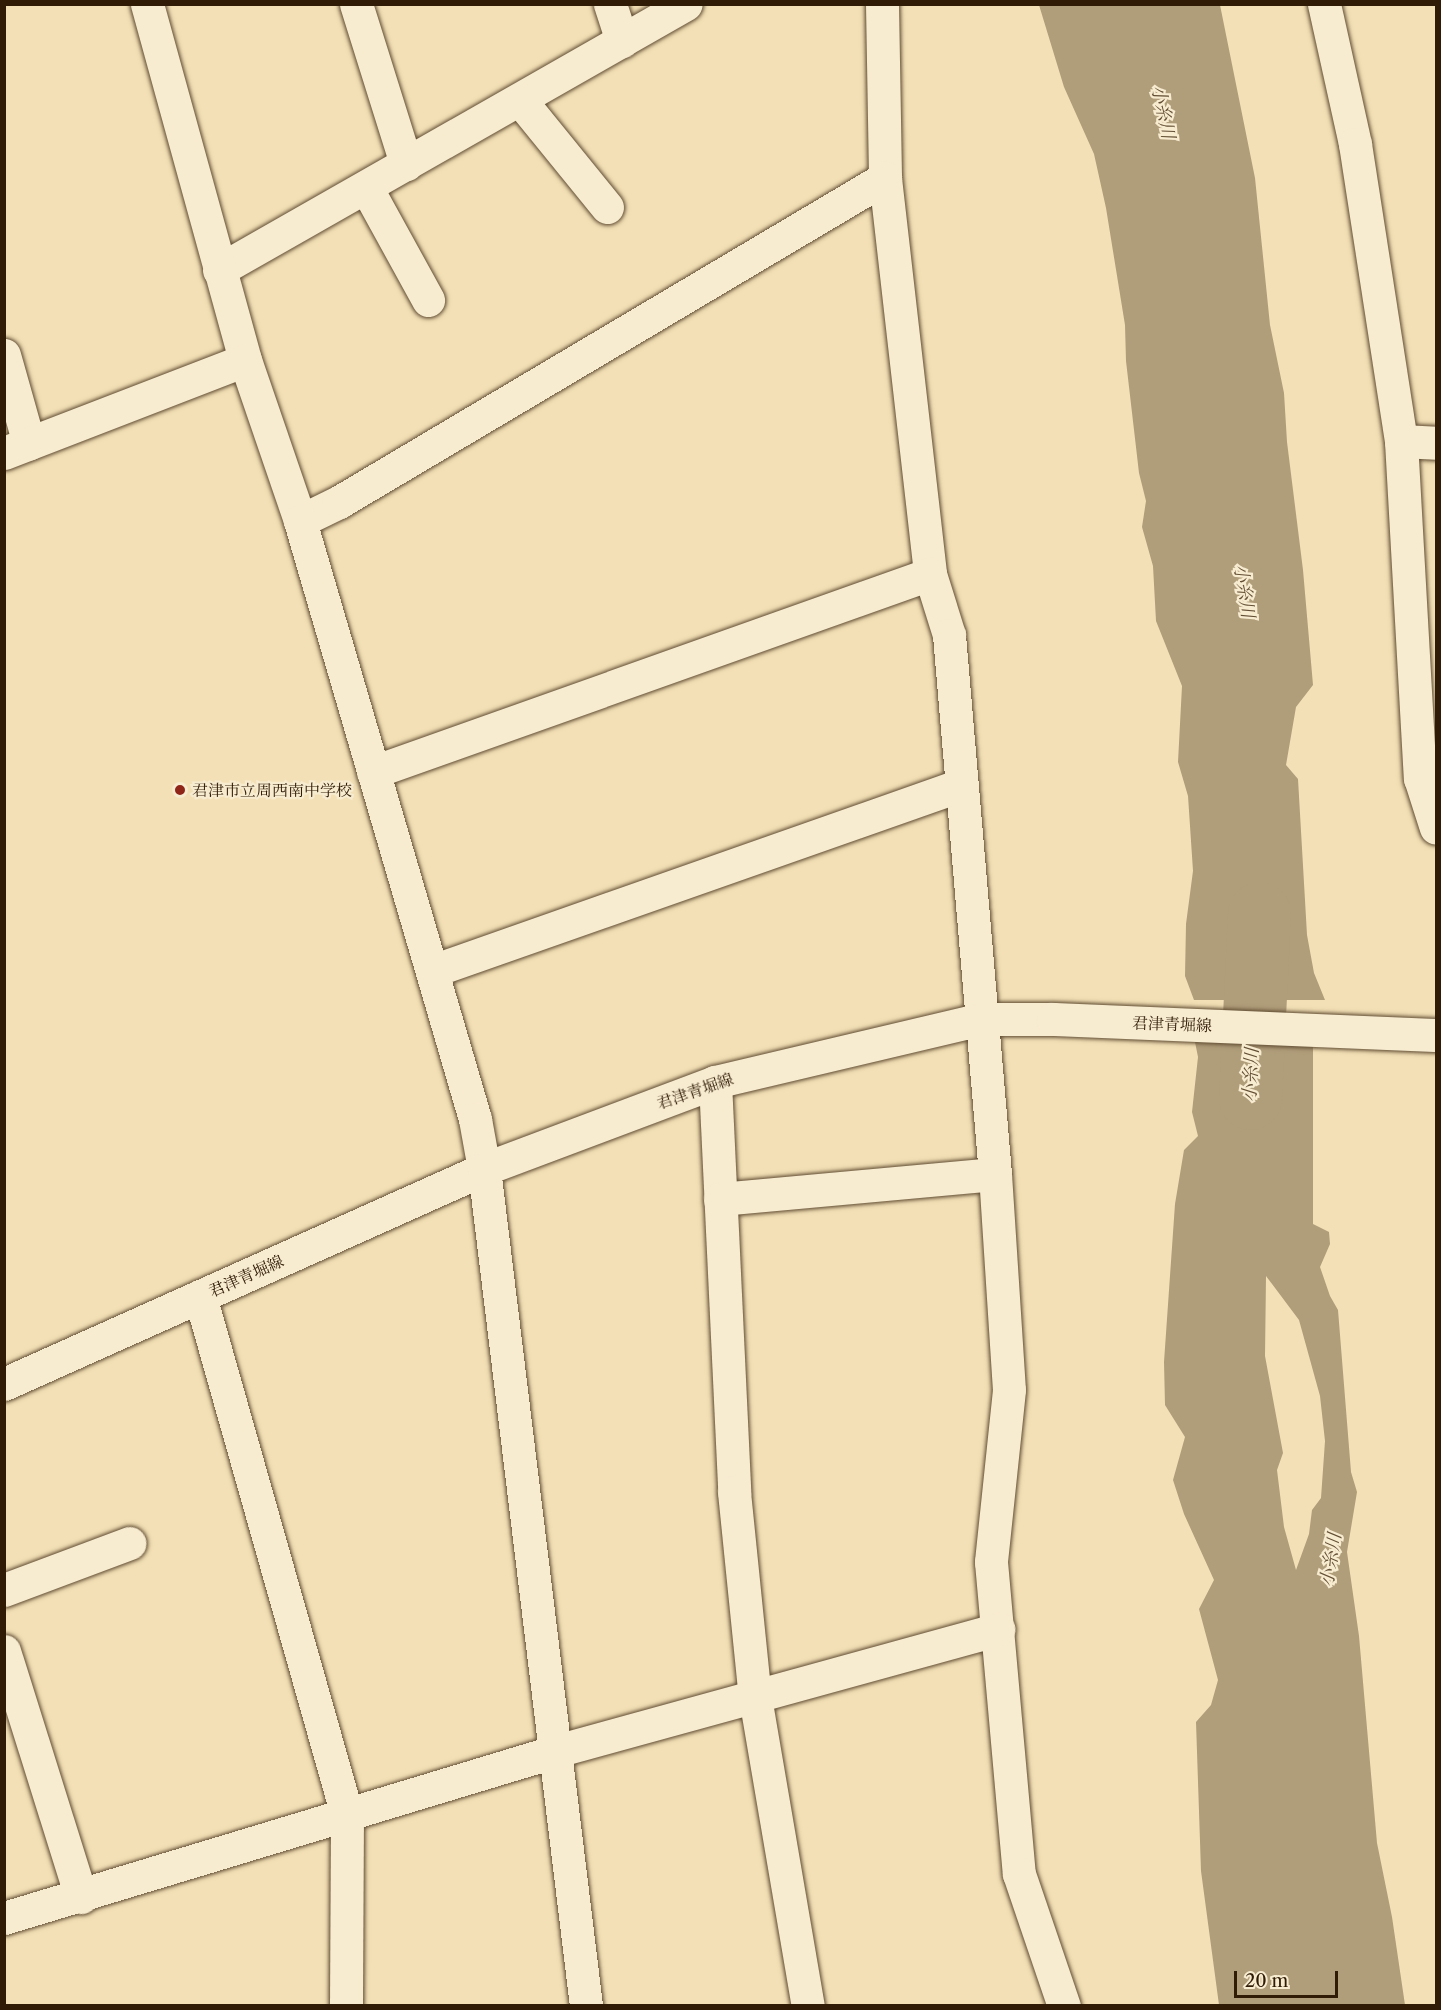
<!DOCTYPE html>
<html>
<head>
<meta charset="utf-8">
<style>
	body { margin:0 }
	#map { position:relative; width:1441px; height:2010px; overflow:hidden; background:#f3e0b6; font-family:"Libre Caslon Text","Noto Serif JP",serif }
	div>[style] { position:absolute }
	.water>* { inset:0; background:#b09d7a }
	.pier>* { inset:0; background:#f3e0b6 }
	.river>* { height:63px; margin:-31.5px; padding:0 31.5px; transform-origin:31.5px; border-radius:31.5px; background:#b09d7a }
	.roads { filter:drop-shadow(0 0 2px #604c32) drop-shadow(0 0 2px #604c32) }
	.street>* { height:33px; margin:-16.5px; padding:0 16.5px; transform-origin:16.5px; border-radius:16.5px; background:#f7ebd0 }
	.secondary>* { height:33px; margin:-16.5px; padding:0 16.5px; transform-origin:16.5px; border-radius:16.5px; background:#f7ebd0 }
	.dots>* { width:16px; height:16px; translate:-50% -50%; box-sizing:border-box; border:3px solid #f7ebd0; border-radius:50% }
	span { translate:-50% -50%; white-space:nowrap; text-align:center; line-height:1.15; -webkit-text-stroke:4.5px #f7ebd0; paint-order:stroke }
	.poi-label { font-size:16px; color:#2f1b06 }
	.left { translate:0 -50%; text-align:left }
	.street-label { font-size:16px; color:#2f1b06 }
	.water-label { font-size:18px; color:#634f34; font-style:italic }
	.frame { position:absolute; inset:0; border:6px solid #2f1b06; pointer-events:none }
	.scale { position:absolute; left:1234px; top:1971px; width:104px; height:27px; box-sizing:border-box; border:3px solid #2f1b06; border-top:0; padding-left:8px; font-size:18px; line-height:21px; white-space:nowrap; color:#2f1b06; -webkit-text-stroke:4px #f7ebd0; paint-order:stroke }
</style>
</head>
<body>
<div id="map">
	<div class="water">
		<i style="clip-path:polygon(1039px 5px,1220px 5px,1255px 178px,1270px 325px,1284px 393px,1287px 442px,1303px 570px,1313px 685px,1296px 707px,1286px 765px,1298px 779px,1307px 935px,1314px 973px,1325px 1000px,1194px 1000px,1185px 976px,1186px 924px,1193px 871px,1188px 796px,1178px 762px,1182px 686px,1156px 621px,1153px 566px,1142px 527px,1146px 501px,1139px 473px,1126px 361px,1125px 325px,1106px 208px,1094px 154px,1064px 87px)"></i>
		<i style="clip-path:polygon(evenodd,1195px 1042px,1313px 1045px,1313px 1224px,1329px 1232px,1330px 1244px,1320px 1267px,1330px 1296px,1338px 1310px,1351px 1472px,1357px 1492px,1347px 1552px,1359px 1636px,1377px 1843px,1392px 1917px,1405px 2005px,1219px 2005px,1201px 1871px,1196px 1722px,1211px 1705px,1218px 1680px,1199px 1609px,1214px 1580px,1184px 1514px,1173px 1480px,1185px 1437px,1165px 1405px,1164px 1362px,1175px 1204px,1184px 1150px,1198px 1136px,1192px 1112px,1198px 1057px,1195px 1042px,1266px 1276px,1299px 1320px,1320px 1396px,1325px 1441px,1321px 1498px,1312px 1510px,1309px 1534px,1296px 1570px,1284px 1527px,1277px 1470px,1283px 1453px,1265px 1356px,1266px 1276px)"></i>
	</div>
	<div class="pier">
		<i style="clip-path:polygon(1191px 1000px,1325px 1000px,1328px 1001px,1325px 1003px,1194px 1003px)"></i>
	</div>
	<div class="river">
		<i style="left:1250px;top:1098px;width:185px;rotate:-87.2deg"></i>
	</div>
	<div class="roads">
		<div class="street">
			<i style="left:356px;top:4px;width:168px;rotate:72.6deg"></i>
			<i style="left:610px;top:4px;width:39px;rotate:72deg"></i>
			<i style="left:882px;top:4px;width:174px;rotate:89deg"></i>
			<i style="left:885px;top:178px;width:399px;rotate:83.5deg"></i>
			<i style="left:930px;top:574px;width:64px;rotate:72.7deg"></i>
			<i style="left:949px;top:635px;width:541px;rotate:85.12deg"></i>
			<i style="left:995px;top:1174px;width:216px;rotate:86.3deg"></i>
			<i style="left:1009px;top:1390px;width:173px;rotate:96deg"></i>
			<i style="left:991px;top:1562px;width:313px;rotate:84.9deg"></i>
			<i style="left:1019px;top:1874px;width:139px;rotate:71.2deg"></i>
			<i style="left:1324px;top:4px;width:143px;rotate:77.5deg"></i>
			<i style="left:1355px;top:144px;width:301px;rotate:81.2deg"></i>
			<i style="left:1401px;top:441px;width:338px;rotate:86.8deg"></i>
			<i style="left:1420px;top:778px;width:52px;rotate:72.3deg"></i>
			<i style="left:520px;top:100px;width:138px;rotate:50.9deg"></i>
			<i style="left:366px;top:187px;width:129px;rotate:61.2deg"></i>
			<i style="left:219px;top:270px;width:537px;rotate:-29.67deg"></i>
			<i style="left:4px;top:355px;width:92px;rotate:74.3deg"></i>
			<i style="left:1401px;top:441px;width:35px;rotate:3deg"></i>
			<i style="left:4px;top:453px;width:258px;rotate:-21.1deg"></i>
			<i style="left:300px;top:521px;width:43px;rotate:-26deg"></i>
			<i style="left:339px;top:502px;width:635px;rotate:-30.69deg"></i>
			<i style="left:373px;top:772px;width:591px;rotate:-19.57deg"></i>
			<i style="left:432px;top:971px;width:561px;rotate:-19.37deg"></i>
			<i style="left:715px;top:1082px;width:410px;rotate:87.3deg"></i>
			<i style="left:734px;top:1492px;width:206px;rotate:84.2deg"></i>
			<i style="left:755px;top:1697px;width:314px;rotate:80.3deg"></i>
			<i style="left:720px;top:1199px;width:276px;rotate:-5.2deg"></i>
			<i style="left:200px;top:1296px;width:539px;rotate:74.19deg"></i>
			<i style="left:347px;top:1815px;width:191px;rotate:90.3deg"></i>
			<i style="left:4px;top:1590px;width:134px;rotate:-20.5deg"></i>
			<i style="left:4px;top:1651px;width:258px;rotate:72.6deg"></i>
			<i style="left:4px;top:1918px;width:577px;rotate:-16.83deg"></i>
			<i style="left:556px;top:1751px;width:459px;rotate:-15.4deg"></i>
		</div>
		<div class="secondary">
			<i style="left:147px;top:4px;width:369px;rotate:74.6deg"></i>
			<i style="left:245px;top:360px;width:170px;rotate:71.1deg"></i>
			<i style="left:300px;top:521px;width:623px;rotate:73.69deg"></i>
			<i style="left:475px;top:1119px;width:51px;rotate:79.8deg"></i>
			<i style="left:484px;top:1169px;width:843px;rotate:83.05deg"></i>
			<i style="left:4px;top:1384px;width:526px;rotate:-24.13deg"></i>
			<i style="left:484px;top:1169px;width:247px;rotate:-20.6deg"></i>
			<i style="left:715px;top:1082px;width:274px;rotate:-13.3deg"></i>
			<i style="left:982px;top:1019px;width:71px"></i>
			<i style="left:1053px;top:1019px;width:383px;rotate:2.4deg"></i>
		</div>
	</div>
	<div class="dots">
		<i style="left:180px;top:790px;background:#8f2418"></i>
	</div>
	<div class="poi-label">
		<span class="left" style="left:192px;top:790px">君津市立周西南中学校</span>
	</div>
	<div class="street-label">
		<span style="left:1172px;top:1024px;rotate:2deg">君津青堀線</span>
		<span style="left:695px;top:1091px;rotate:-19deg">君津青堀線</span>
		<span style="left:246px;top:1276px;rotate:-24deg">君津青堀線</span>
	</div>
	<div class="water-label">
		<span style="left:1163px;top:112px;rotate:78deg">小糸川</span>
		<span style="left:1244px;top:591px;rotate:81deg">小糸川</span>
		<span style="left:1251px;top:1075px;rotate:-87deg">小糸川</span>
		<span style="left:1331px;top:1560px;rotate:-81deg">小糸川</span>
	</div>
	<div class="frame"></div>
	<div class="scale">20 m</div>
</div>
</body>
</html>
